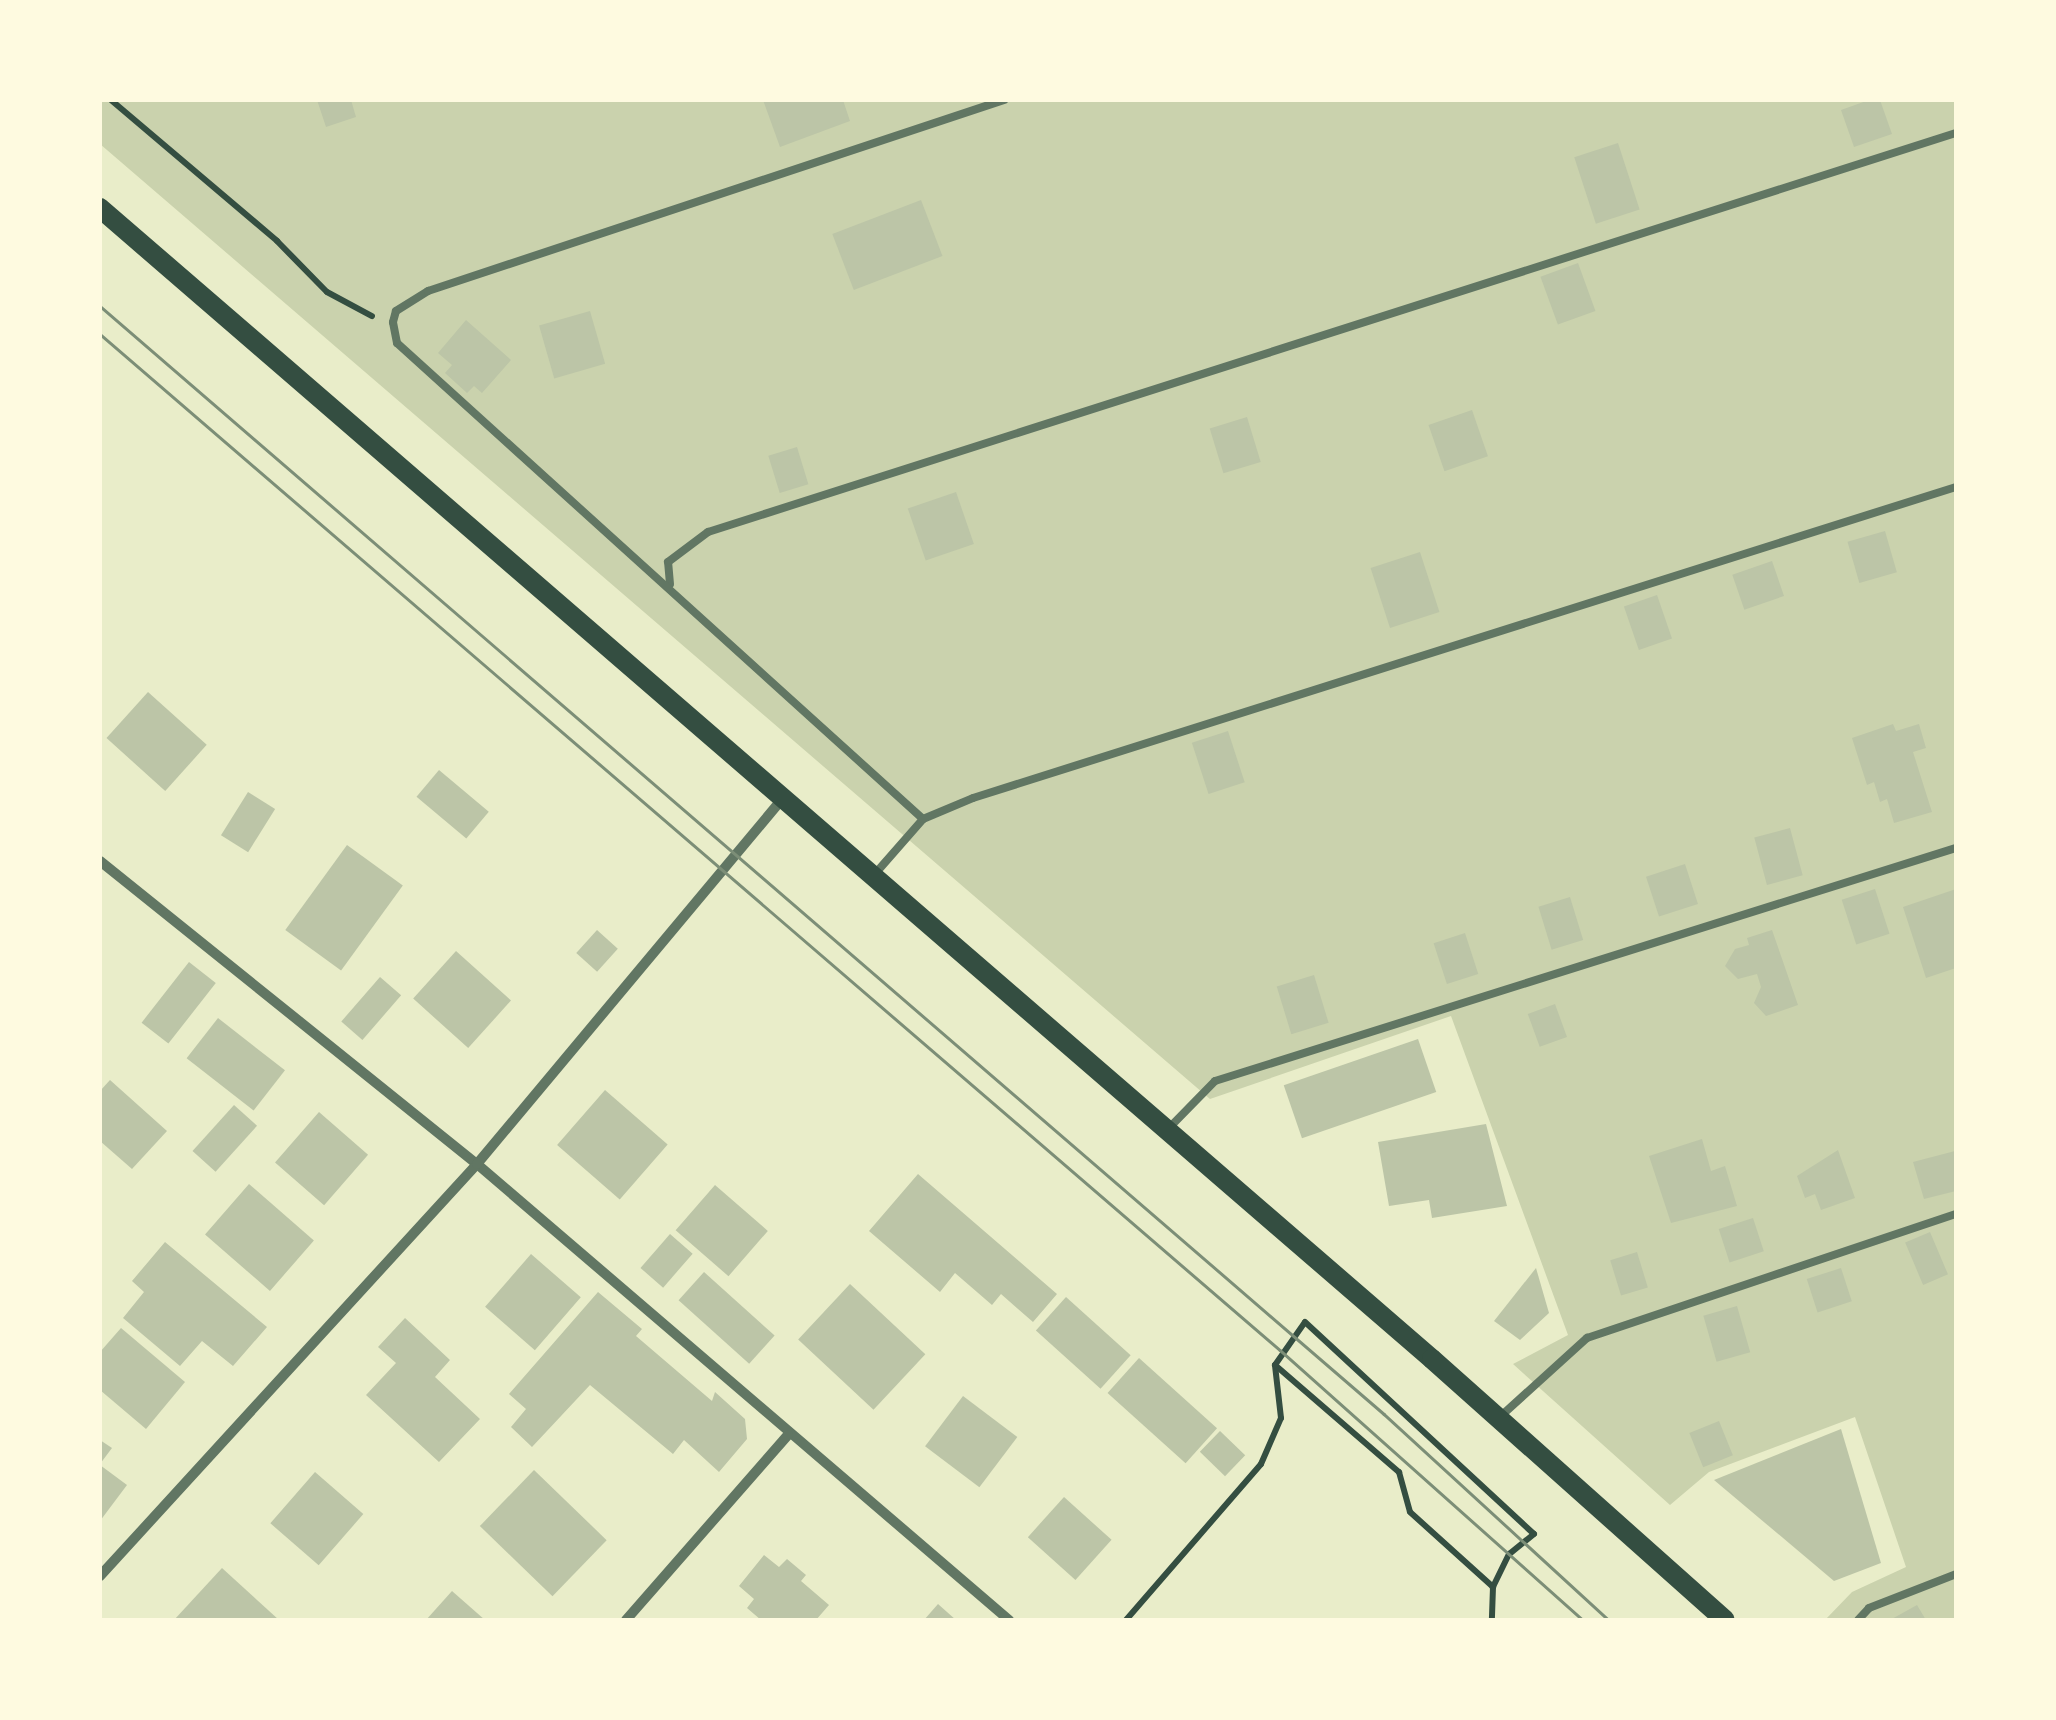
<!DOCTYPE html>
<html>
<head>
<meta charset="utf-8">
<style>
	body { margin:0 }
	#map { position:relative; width:2056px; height:1720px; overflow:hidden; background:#e9edc9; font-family:"Fira Sans",sans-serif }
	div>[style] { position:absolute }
	.green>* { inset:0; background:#cad2ad }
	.building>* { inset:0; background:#bcc5a7; transform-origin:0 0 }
	.path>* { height:6px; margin:-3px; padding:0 3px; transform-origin:3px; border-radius:3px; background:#344e41 }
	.service>* { height:8px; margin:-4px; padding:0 4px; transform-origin:4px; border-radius:4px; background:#617663 }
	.minor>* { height:10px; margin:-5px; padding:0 5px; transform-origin:5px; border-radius:5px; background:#617663 }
	.secondary>* { height:20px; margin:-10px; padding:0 10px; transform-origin:10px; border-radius:10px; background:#344e41 }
	.tram>* { height:2.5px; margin:-1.25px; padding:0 1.25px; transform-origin:1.25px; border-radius:1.25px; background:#7c8e77 }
	span { translate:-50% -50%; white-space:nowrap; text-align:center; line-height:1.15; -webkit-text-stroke:10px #fefae0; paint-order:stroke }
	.frame { position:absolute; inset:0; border:102px solid #fefae0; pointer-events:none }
</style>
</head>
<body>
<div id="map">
	<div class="green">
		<i style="clip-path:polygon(100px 100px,1956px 100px,1956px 1620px,1825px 1620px,1852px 1592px,1906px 1567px,1855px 1417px,1709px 1472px,1670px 1505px,1513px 1364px,1568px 1335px,1451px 1016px,1210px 1099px,100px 144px)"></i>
	</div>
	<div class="building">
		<i style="clip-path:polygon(317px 100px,351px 100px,356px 117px,326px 127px)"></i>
		<i style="clip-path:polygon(763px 100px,843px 100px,850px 121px,780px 147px)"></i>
		<i style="clip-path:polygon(1869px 100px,1880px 100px,1892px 134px,1854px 147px,1841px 110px)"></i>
		<i style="left:1618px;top:143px;width:70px;height:46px;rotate:72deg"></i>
		<i style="left:921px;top:200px;width:60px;height:95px;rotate:69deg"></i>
		<i style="left:1578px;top:263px;width:51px;height:40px;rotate:70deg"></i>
		<i style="left:590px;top:311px;width:55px;height:53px;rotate:74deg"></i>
		<i style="clip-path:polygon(466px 320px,511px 360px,482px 393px,474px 386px,467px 393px,445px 373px,452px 365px,438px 353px)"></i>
		<i style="left:1472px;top:410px;width:49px;height:46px;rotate:71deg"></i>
		<i style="left:1247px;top:417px;width:47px;height:39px;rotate:73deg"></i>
		<i style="left:797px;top:447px;width:39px;height:30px;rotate:73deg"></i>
		<i style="left:956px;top:492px;width:55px;height:51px;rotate:71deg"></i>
		<i style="left:1885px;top:531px;width:43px;height:39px;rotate:74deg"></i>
		<i style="left:1420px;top:552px;width:63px;height:52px;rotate:72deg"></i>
		<i style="left:1772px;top:561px;width:37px;height:42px;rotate:71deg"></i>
		<i style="left:1657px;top:595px;width:46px;height:35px;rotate:71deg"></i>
		<i style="left:148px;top:692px;width:79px;height:62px;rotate:42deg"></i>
		<i style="clip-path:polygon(1893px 724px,1896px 731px,1919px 724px,1926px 748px,1913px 752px,1932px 812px,1894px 823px,1887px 799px,1880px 802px,1874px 782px,1867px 785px,1852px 738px)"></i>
		<i style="left:1228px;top:731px;width:54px;height:38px;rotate:72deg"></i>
		<i style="left:439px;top:770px;width:65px;height:35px;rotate:40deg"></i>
		<i style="left:248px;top:792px;width:32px;height:51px;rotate:32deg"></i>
		<i style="left:1790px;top:828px;width:49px;height:37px;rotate:75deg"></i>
		<i style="left:347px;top:845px;width:69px;height:105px;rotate:36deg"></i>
		<i style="left:1685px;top:864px;width:42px;height:41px;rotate:72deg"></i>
		<i style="left:1875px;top:889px;width:47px;height:35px;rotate:72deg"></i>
		<i style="clip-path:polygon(1956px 889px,1956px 968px,1926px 978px,1903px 907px)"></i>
		<i style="left:1570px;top:897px;width:45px;height:33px;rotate:73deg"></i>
		<i style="left:597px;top:930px;width:28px;height:31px;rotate:42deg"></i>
		<i style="clip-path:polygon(1772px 930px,1798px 1005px,1766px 1016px,1754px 1003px,1761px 987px,1757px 974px,1738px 979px,1725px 966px,1735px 949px,1749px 945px,1747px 938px)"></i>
		<i style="left:1465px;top:933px;width:43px;height:33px;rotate:72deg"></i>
		<i style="left:456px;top:951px;width:74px;height:64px;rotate:42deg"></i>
		<i style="left:189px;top:962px;width:34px;height:77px;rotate:38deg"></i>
		<i style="left:1314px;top:975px;width:50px;height:39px;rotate:73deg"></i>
		<i style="left:380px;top:977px;width:28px;height:59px;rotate:41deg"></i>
		<i style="left:1555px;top:1004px;width:35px;height:29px;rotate:70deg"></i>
		<i style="left:218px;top:1018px;width:85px;height:51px;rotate:38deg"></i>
		<i style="left:1418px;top:1039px;width:56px;height:142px;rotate:71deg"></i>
		<i style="clip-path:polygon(110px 1080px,167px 1131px,132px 1169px,100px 1141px,100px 1091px)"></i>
		<i style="left:605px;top:1090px;width:83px;height:73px;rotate:41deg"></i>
		<i style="left:234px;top:1105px;width:31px;height:62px;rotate:42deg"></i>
		<i style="left:319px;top:1112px;width:65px;height:67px;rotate:41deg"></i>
		<i style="clip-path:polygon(1486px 1124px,1507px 1206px,1432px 1218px,1429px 1200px,1389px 1206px,1378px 1142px)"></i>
		<i style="clip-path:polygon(1702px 1139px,1711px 1171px,1725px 1166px,1737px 1206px,1671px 1223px,1649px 1156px)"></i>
		<i style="clip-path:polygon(1838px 1150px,1855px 1198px,1821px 1210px,1815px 1194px,1805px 1198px,1797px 1176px)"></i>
		<i style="clip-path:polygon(1955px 1151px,1956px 1191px,1924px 1199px,1913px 1162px)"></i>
		<i style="clip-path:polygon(918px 1174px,1057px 1294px,1033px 1322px,1001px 1294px,992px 1305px,955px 1273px,940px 1292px,869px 1231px)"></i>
		<i style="left:249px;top:1184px;width:86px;height:67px;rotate:41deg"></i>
		<i style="left:715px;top:1185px;width:70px;height:60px;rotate:41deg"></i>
		<i style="left:1753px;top:1218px;width:35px;height:36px;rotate:72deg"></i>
		<i style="left:1930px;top:1232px;width:46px;height:27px;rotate:67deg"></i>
		<i style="left:670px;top:1234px;width:30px;height:45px;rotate:41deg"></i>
		<i style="clip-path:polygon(165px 1242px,267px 1327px,233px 1366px,202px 1341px,180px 1366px,123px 1318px,144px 1292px,132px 1281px)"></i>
		<i style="left:1637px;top:1252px;width:37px;height:28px;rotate:73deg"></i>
		<i style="left:531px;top:1254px;width:66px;height:70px;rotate:41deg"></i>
		<i style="clip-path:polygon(1536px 1268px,1549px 1313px,1520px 1340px,1494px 1321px)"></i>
		<i style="left:1841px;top:1268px;width:35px;height:36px;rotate:72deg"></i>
		<i style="left:704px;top:1272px;width:95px;height:38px;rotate:42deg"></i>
		<i style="left:850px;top:1284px;width:103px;height:76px;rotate:43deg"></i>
		<i style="clip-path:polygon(598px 1292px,642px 1329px,636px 1336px,712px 1401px,715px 1392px,745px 1419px,747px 1439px,719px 1472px,684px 1440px,673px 1454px,590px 1385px,532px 1447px,511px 1427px,526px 1409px,509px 1394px)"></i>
		<i style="left:1066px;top:1297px;width:87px;height:45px;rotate:42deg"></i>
		<i style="left:1737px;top:1306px;width:48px;height:35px;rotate:74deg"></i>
		<i style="clip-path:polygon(405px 1318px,450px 1360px,435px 1377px,480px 1419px,439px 1462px,366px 1395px,396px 1363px,378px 1347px)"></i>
		<i style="clip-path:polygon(121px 1328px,185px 1382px,146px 1429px,100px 1390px,100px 1352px)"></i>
		<i style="left:1139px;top:1358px;width:105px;height:47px;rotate:42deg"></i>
		<i style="left:963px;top:1396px;width:68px;height:63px;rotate:37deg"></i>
		<i style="left:1719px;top:1421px;width:37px;height:32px;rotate:68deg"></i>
		<i style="clip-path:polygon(1841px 1429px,1881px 1563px,1834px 1581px,1714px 1480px)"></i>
		<i style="left:1220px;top:1431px;width:35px;height:29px;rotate:44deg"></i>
		<i style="clip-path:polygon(100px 1440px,112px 1448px,100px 1464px)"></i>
		<i style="clip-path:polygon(100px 1465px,127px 1485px,100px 1521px)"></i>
		<i style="left:534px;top:1470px;width:101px;height:78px;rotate:44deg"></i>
		<i style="left:315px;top:1472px;width:64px;height:68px;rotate:41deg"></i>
		<i style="left:1064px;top:1497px;width:64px;height:54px;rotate:42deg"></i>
		<i style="clip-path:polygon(764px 1555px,779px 1567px,787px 1559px,806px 1575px,801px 1581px,829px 1605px,816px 1620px,761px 1620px,747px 1608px,754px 1599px,739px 1586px)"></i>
		<i style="clip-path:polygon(222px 1568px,279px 1620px,174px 1620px)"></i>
		<i style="clip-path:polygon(452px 1591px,485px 1620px,426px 1620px)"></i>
		<i style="clip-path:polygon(938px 1604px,956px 1620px,924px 1620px)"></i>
		<i style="clip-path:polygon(1917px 1605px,1926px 1620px,1890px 1620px)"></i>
	</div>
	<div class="path">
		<i style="left:111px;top:100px;width:218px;rotate:40.3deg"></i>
		<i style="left:277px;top:241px;width:71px;rotate:45.6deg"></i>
		<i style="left:327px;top:292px;width:51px;rotate:28.1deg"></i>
		<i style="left:1275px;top:1365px;width:164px;rotate:40.8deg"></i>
		<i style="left:1399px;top:1472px;width:41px;rotate:74.6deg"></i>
		<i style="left:1410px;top:1512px;width:112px;rotate:42.1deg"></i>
		<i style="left:1126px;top:1620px;width:206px;rotate:-49.1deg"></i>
		<i style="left:1261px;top:1464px;width:50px;rotate:-66.5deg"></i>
		<i style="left:1281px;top:1418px;width:53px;rotate:-96.5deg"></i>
		<i style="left:1275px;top:1365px;width:52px;rotate:-55.1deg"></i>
		<i style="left:1305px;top:1322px;width:312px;rotate:42.8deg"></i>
		<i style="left:1534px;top:1534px;width:32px;rotate:141deg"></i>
		<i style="left:1509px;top:1554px;width:37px;rotate:116deg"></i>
		<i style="left:1493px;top:1587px;width:33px;rotate:92deg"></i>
	</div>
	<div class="service">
		<i style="left:670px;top:584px;width:22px;rotate:-95deg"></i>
		<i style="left:668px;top:562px;width:50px;rotate:-36.9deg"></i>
		<i style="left:708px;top:532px;width:1310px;rotate:-17.73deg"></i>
		<i style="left:923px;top:819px;width:709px;rotate:-137.86deg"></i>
		<i style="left:397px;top:343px;width:21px;rotate:-101deg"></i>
		<i style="left:393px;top:322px;width:11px;rotate:-75deg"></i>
		<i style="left:396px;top:311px;width:38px;rotate:-32deg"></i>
		<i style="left:428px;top:291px;width:607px;rotate:-18.35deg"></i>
		<i style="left:874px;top:875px;width:74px;rotate:-48.8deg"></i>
		<i style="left:923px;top:819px;width:54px;rotate:-22.8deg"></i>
		<i style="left:973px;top:798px;width:1031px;rotate:-17.56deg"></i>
		<i style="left:1170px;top:1127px;width:64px;rotate:-45.6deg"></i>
		<i style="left:1215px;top:1081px;width:777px;rotate:-17.46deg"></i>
		<i style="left:1502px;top:1415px;width:115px;rotate:-42.2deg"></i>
		<i style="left:1587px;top:1338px;width:389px;rotate:-18.6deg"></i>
		<i style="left:1858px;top:1620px;width:16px;rotate:-47deg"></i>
		<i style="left:1869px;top:1608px;width:93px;rotate:-21.3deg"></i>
	</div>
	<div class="minor">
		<i style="left:100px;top:861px;width:484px;rotate:38.8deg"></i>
		<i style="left:477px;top:1164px;width:701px;rotate:40.6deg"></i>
		<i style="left:100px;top:1576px;width:558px;rotate:-47.54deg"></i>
		<i style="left:477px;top:1164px;width:477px;rotate:-50.1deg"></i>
		<i style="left:626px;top:1620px;width:246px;rotate:-48.8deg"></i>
	</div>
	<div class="secondary">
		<i style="left:100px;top:208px;width:1760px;rotate:40.83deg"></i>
		<i style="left:1432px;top:1359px;width:392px;rotate:41.7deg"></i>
	</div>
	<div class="tram">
		<i style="left:100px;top:306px;width:1696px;rotate:40.79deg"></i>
		<i style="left:1384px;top:1414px;width:305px;rotate:42.5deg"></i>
		<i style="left:100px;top:334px;width:1557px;rotate:40.73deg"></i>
		<i style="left:1280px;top:1350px;width:406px;rotate:41.7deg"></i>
	</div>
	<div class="frame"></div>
</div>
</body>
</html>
